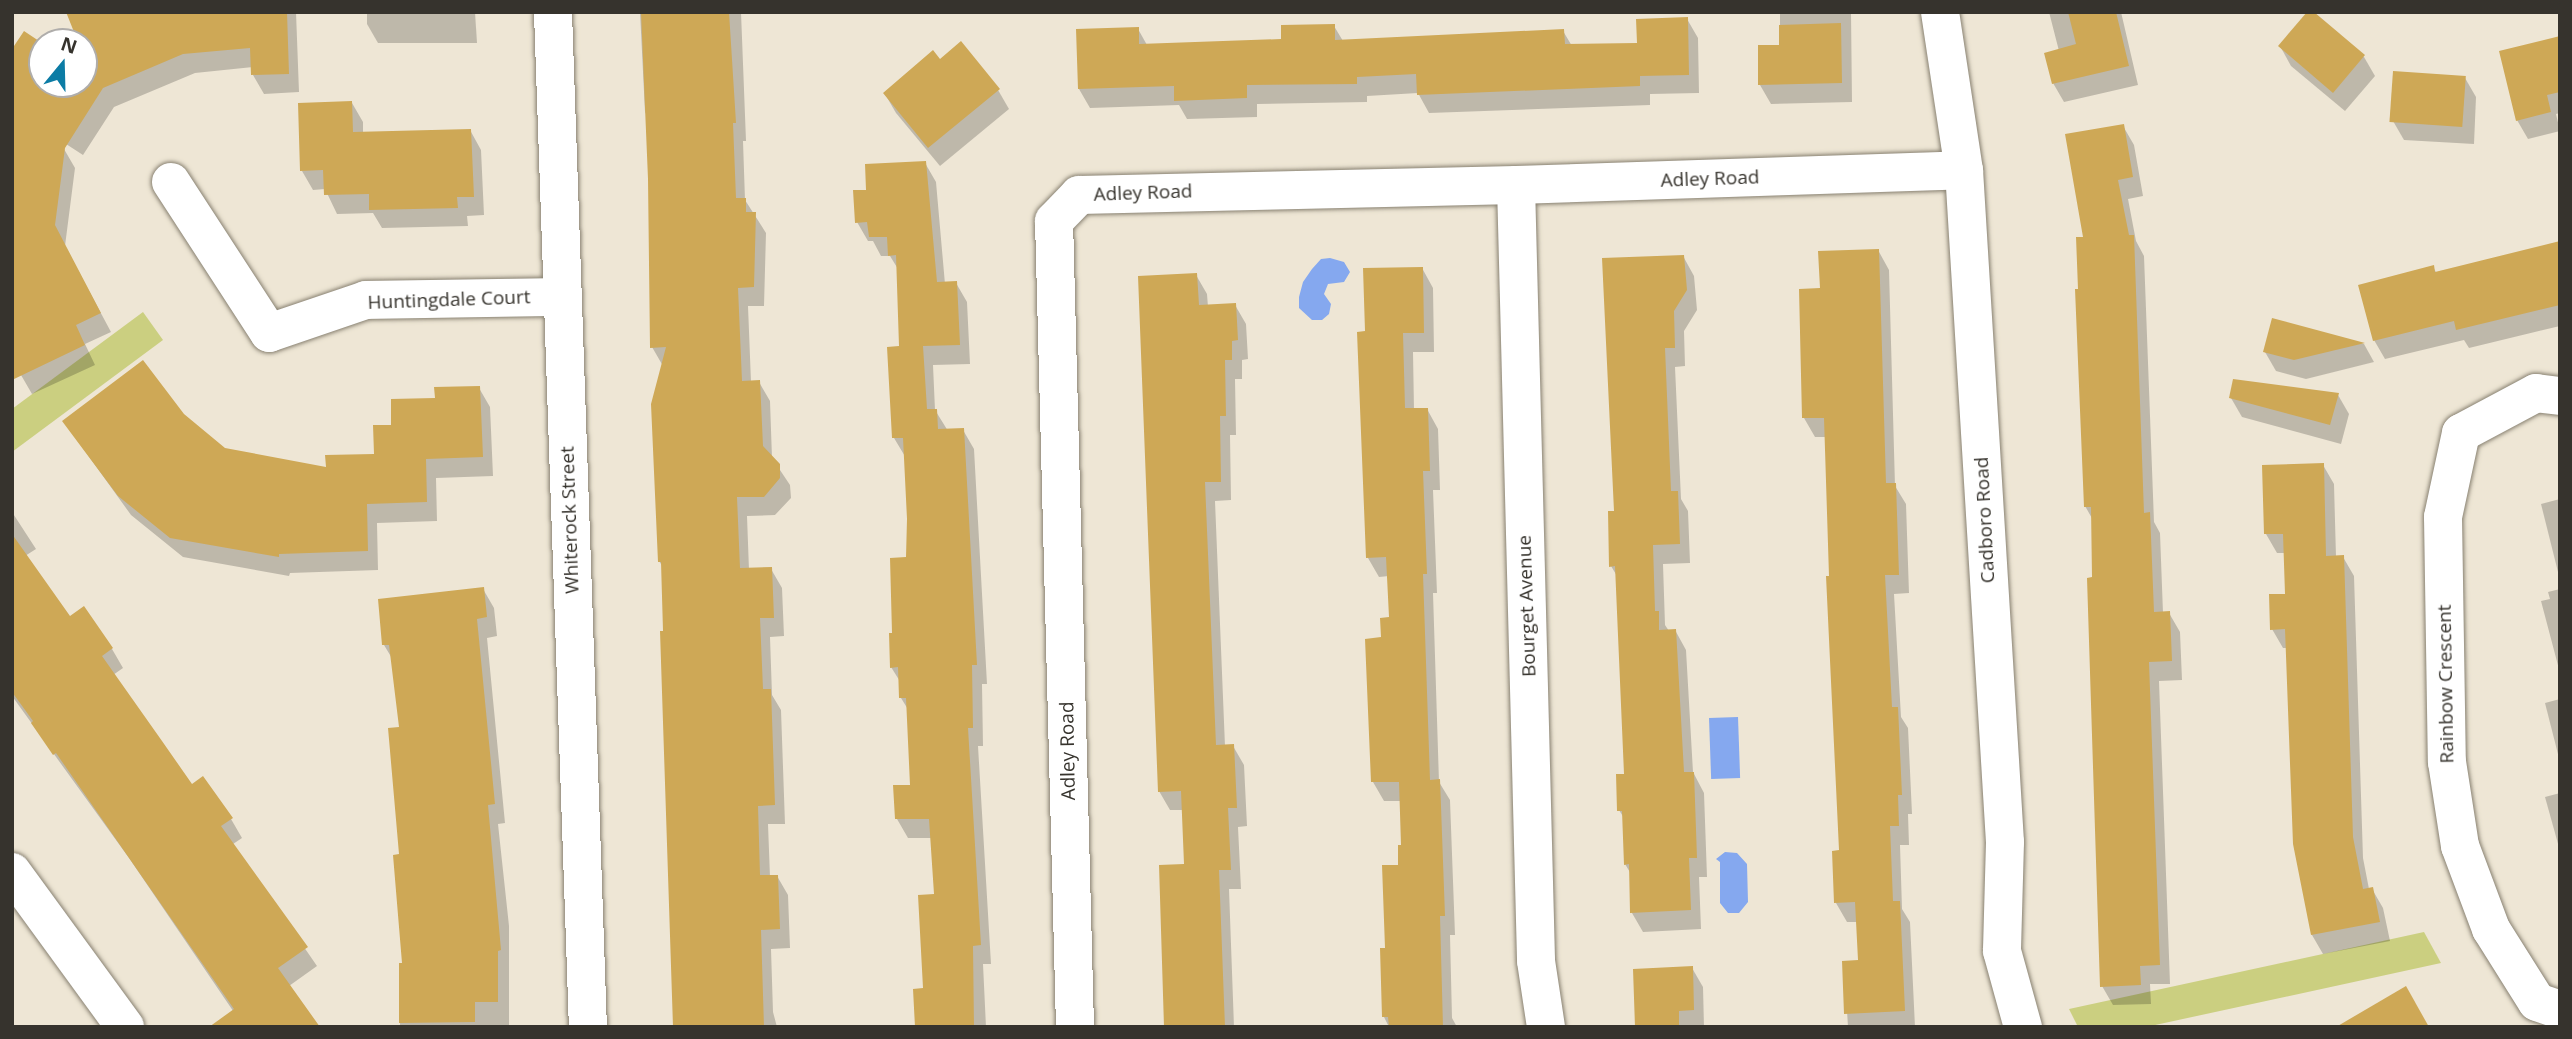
<!DOCTYPE html>
<html>
<head>
<meta charset="utf-8">
<style>
	body { margin:0 }
	#map { position:relative; width:2572px; height:1039px; overflow:hidden; background:#eee6d5; font-family:"Open Sans",sans-serif }
	div>[style] { position:absolute }
	.green>* { inset:0; background:#cbcf80 }
	.water>* { inset:0; background:#85a8ef; transform-origin:0 0 }
	.shadow>* { inset:0; background:#0003 }
	.building>* { inset:0; background:#cea856; transform-origin:0 0 }
	.roads { filter:drop-shadow(0 0 2px #888171) drop-shadow(0 0 2px #888171) }
	.minor>* { height:38px; margin:-19px; padding:0 19px; transform-origin:19px; border-radius:19px; background:#fff }
	.tertiary>* { height:38px; margin:-19px; padding:0 19px; transform-origin:19px; border-radius:19px; background:#fff }
	span { translate:-50% -50%; white-space:nowrap; text-align:center; line-height:1.15; -webkit-text-stroke:6px #fff; paint-order:stroke }
	.street-label { font-size:19px; color:#36332d }
	.frame { position:absolute; inset:0; border:14px solid #36332d; pointer-events:none }
	.north { position:absolute; left:28px; top:28px; width:70px; height:70px; box-sizing:border-box; background:#fff; border:2px solid #afadab; border-radius:50%; rotate:19deg; font-size:19px; font-weight:700; line-height:28px; text-align:center; color:#36332d }
	.north::after { content:''; display:block; margin:auto; width:24px; height:32px; background:#0c7ca5; clip-path:polygon(50% 0,100% 100%,50% 72%,0 100%) }
</style>
</head>
<body>
<div id="map">
	<div class="green">
		<i style="clip-path:polygon(143px 312px,163px 340px,12px 452px,12px 409px)"></i>
		<i style="clip-path:polygon(2424px 932px,2441px 963px,2146px 1027px,2078px 1027px,2069px 1009px)"></i>
	</div>
	<div class="water">
		<i style="clip-path:polygon(1330px 258px,1344px 262px,1350px 272px,1344px 282px,1328px 284px,1324px 294px,1331px 304px,1329px 314px,1322px 320px,1312px 320px,1299px 308px,1299px 297px,1303px 282px,1312px 269px,1321px 259px)"></i>
		<i style="left:1738px;top:717px;width:61px;height:29px;rotate:88deg"></i>
		<i style="clip-path:polygon(1725px 852px,1737px 853px,1747px 864px,1748px 902px,1739px 913px,1728px 913px,1720px 903px,1720px 862px,1716px 859px)"></i>
	</div>
	<div class="shadow">
		<i style="clip-path:polygon(68px 12px,296px 12px,299px 92px,264px 94px,253px 75px,253px 67px,195px 73px,114px 107px,83px 155px,12px 109px,42px 45px,42px 84px,84px 84px,84px 72px,96px 80px,84px 51px,84px 42px,80px 42px)"></i>
		<i style="clip-path:polygon(367px 12px,475px 12px,477px 43px,378px 43px,367px 24px)"></i>
		<i style="clip-path:polygon(640px 12px,744px 12px,741px 12px,746px 141px,743px 141px,745px 200px,766px 233px,764px 306px,748px 306px,751px 382px,759px 382px,770px 401px,772px 458px,790px 485px,791px 498px,775px 515px,747px 516px,749px 570px,771px 569px,782px 588px,784px 636px,770px 637px,772px 695px,781px 710px,785px 824px,768px 824px,770px 877px,777px 876px,788px 895px,790px 948px,771px 949px,773px 1012px,777px 1027px,676px 1027px,663px 567px,659px 561px,663px 366px,652px 347px,648px 117px,645px 112px)"></i>
		<i style="clip-path:polygon(1780px 12px,1851px 12px,1852px 102px,1771px 104px,1760px 85px,1780px 47px)"></i>
		<i style="clip-path:polygon(2049px 12px,2121px 12px,2138px 85px,2064px 102px,2053px 83px,2059px 51px)"></i>
		<i style="clip-path:polygon(2311px 12px,2364px 57px,2375px 76px,2345px 111px,2291px 66px,2280px 46px)"></i>
		<i style="clip-path:polygon(1687px 19px,1698px 38px,1699px 93px,1650px 94px,1650px 105px,1429px 113px,1418px 93px,1367px 96px,1367px 102px,1257px 104px,1257px 117px,1187px 119px,1179px 105px,1090px 108px,1079px 89px,1138px 29px,1147px 45px,1283px 41px,1334px 26px,1343px 41px,1563px 31px,1572px 46px,1638px 44px)"></i>
		<i style="clip-path:polygon(2560px 38px,2560px 113px,2556px 114px,2560px 131px,2528px 139px,2517px 120px)"></i>
		<i style="clip-path:polygon(940px 62px,998px 90px,1009px 109px,940px 166px,896px 113px,885px 94px)"></i>
		<i style="clip-path:polygon(2465px 78px,2476px 97px,2474px 144px,2404px 140px,2393px 121px)"></i>
		<i style="clip-path:polygon(352px 103px,363px 122px,363px 133px,470px 130px,481px 150px,484px 215px,467px 216px,468px 226px,382px 228px,373px 213px,337px 214px,325px 189px,313px 190px,302px 171px)"></i>
		<i style="clip-path:polygon(2123px 126px,2134px 145px,2143px 196px,2128px 199px,2136px 241px,2144px 256px,2154px 522px,2160px 533px,2163px 613px,2169px 613px,2180px 632px,2182px 680px,2159px 681px,2170px 984px,2150px 984px,2151px 1004px,2113px 1005px,2102px 986px,2093px 520px,2085px 506px,2085px 239px)"></i>
		<i style="clip-path:polygon(64px 149px,75px 168px,65px 246px,111px 332px,85px 344px,95px 365px,32px 394px,21px 375px)"></i>
		<i style="clip-path:polygon(925px 163px,936px 182px,945px 284px,956px 283px,967px 302px,970px 364px,933px 365px,935px 410px,948px 431px,963px 430px,974px 449px,987px 684px,982px 684px,983px 746px,978px 746px,991px 964px,983px 964px,986px 1027px,917px 1027px,925px 990px,935px 896px,932px 838px,908px 838px,897px 819px,912px 786px,909px 711px,901px 698px,901px 683px,891px 667px,907px 558px,908px 519px,906px 458px,894px 438px,901px 348px,898px 269px,890px 256px,881px 256px,873px 241px,868px 241px,857px 222px,868px 192px)"></i>
		<i style="clip-path:polygon(2560px 243px,2560px 326px,2469px 348px,2464px 340px,2385px 359px,2374px 340px,2433px 267px,2437px 274px)"></i>
		<i style="clip-path:polygon(1878px 250px,1889px 270px,1895px 486px,1906px 504px,1909px 593px,1894px 594px,1901px 717px,1908px 728px,1912px 814px,1908px 814px,1909px 845px,1900px 845px,1902px 909px,1910px 922px,1915px 1027px,1848px 1027px,1844px 962px,1860px 962px,1858px 922px,1847px 922px,1836px 903px,1834px 852px,1841px 852px,1826px 437px,1815px 437px,1804px 418px,1822px 290px)"></i>
		<i style="clip-path:polygon(1683px 256px,1694px 276px,1697px 310px,1684px 331px,1685px 366px,1675px 367px,1681px 499px,1688px 511px,1690px 563px,1663px 564px,1665px 625px,1669px 631px,1675px 630px,1686px 650px,1693px 772px,1704px 793px,1707px 877px,1699px 877px,1701px 929px,1643px 932px,1632px 913px,1631px 874px,1625px 864px,1624px 818px,1619px 810px,1626px 775px,1617px 576px,1611px 566px,1615px 513px)"></i>
		<i style="clip-path:polygon(1422px 268px,1433px 288px,1434px 352px,1413px 352px,1414px 410px,1427px 409px,1438px 429px,1440px 490px,1433px 490px,1437px 593px,1433px 593px,1439px 782px,1450px 800px,1455px 935px,1450px 935px,1452px 1018px,1457px 1027px,1389px 1027px,1384px 1017px,1386px 949px,1403px 846px,1401px 801px,1384px 801px,1373px 782px,1382px 639px,1391px 619px,1389px 576px,1379px 577px,1368px 558px,1359px 333px,1366px 333px)"></i>
		<i style="clip-path:polygon(1196px 275px,1207px 294px,1208px 307px,1235px 305px,1246px 324px,1248px 359px,1242px 360px,1242px 379px,1235px 379px,1236px 435px,1230px 435px,1231px 500px,1215px 501px,1225px 746px,1233px 746px,1244px 765px,1247px 826px,1238px 827px,1241px 889px,1229px 889px,1234px 1027px,1165px 1027px,1186px 866px,1184px 810px,1170px 810px,1159px 791px)"></i>
		<i style="clip-path:polygon(2273px 320px,2364px 344px,2374px 362px,2306px 379px,2276px 371px,2265px 352px)"></i>
		<i style="clip-path:polygon(479px 388px,490px 407px,493px 476px,436px 478px,437px 521px,377px 523px,378px 570px,290px 573px,289px 576px,183px 557px,131px 515px,64px 422px,182px 415px,224px 449px,327px 469px,376px 456px,393px 427px,436px 399px)"></i>
		<i style="clip-path:polygon(2338px 395px,2349px 414px,2341px 444px,2242px 417px,2231px 398px)"></i>
		<i style="clip-path:polygon(2323px 465px,2334px 484px,2336px 557px,2343px 557px,2354px 576px,2363px 858px,2369px 889px,2372px 889px,2383px 908px,2390px 941px,2323px 954px,2312px 935px,2295px 844px,2287px 648px,2283px 648px,2272px 629px,2287px 596px,2285px 553px,2277px 553px,2266px 534px)"></i>
		<i style="clip-path:polygon(2560px 499px,2560px 580px,2541px 504px)"></i>
		<i style="clip-path:polygon(12px 512px,36px 549px,25px 556px,70px 618px,112px 649px,123px 668px,113px 675px,192px 787px,231px 819px,242px 838px,233px 844px,317px 966px,289px 986px,244px 1027px,129px 858px,12px 696px)"></i>
		<i style="clip-path:polygon(483px 589px,494px 608px,497px 636px,487px 638px,505px 823px,498px 824px,509px 926px,509px 1027px,400px 1027px,401px 965px,404px 965px,401px 729px,393px 660px,384px 645px)"></i>
		<i style="clip-path:polygon(2560px 589px,2560px 673px,2541px 601px,2550px 599px,2548px 592px)"></i>
		<i style="clip-path:polygon(2560px 699px,2560px 762px,2545px 703px)"></i>
		<i style="clip-path:polygon(2560px 793px,2560px 851px,2545px 797px)"></i>
		<i style="clip-path:polygon(1692px 968px,1703px 987px,1704px 1027px,1637px 1027px)"></i>
	</div>
	<div class="building">
		<i style="clip-path:polygon(66px 12px,287px 12px,289px 74px,251px 75px,250px 48px,183px 54px,103px 88px,65px 148px,55px 225px,101px 313px,76px 325px,85px 345px,12px 380px,12px 49px,24px 31px,42px 43px,42px 84px,84px 84px,84px 70px,93px 76px,84px 55px,84px 42px,78px 42px)"></i>
		<i style="clip-path:polygon(641px 12px,729px 12px,736px 123px,733px 123px,736px 198px,746px 198px,746px 212px,756px 212px,754px 287px,738px 288px,742px 381px,760px 380px,763px 446px,780px 464px,780px 478px,764px 497px,737px 497px,740px 568px,772px 567px,774px 618px,760px 618px,763px 689px,771px 689px,775px 805px,758px 806px,760px 875px,778px 875px,780px 929px,761px 930px,764px 1027px,673px 1027px,660px 631px,663px 631px,661px 562px,658px 562px,651px 404px,666px 347px,650px 348px,648px 179px)"></i>
		<i style="clip-path:polygon(2068px 12px,2116px 12px,2129px 66px,2052px 84px,2044px 53px,2076px 44px)"></i>
		<i style="clip-path:polygon(2307px 12px,2314px 12px,2365px 55px,2333px 93px,2278px 46px)"></i>
		<i style="clip-path:polygon(1688px 17px,1689px 75px,1640px 76px,1640px 86px,1417px 95px,1416px 74px,1357px 77px,1357px 84px,1247px 85px,1247px 98px,1174px 101px,1174px 86px,1078px 89px,1076px 29px,1139px 27px,1139px 44px,1281px 39px,1281px 25px,1335px 24px,1335px 40px,1564px 29px,1565px 44px,1637px 43px,1636px 19px)"></i>
		<i style="clip-path:polygon(1841px 23px,1842px 83px,1758px 85px,1758px 45px,1779px 45px,1779px 25px)"></i>
		<i style="clip-path:polygon(2560px 36px,2560px 92px,2547px 95px,2551px 112px,2516px 121px,2499px 51px)"></i>
		<i style="clip-path:polygon(961px 41px,1000px 89px,928px 148px,883px 93px,933px 50px,940px 59px)"></i>
		<i style="left:2393px;top:71px;width:73px;height:51px;rotate:4deg"></i>
		<i style="clip-path:polygon(352px 101px,353px 132px,471px 129px,474px 197px,457px 197px,458px 208px,369px 210px,369px 194px,324px 195px,323px 170px,300px 171px,298px 103px)"></i>
		<i style="clip-path:polygon(2124px 124px,2133px 177px,2118px 180px,2129px 235px,2134px 235px,2144px 513px,2150px 512px,2154px 612px,2170px 611px,2172px 661px,2149px 662px,2160px 965px,2140px 966px,2141px 985px,2100px 987px,2087px 578px,2092px 577px,2091px 507px,2084px 507px,2075px 289px,2078px 289px,2076px 237px,2083px 237px,2065px 134px)"></i>
		<i style="clip-path:polygon(926px 161px,937px 282px,957px 281px,960px 345px,923px 346px,927px 409px,937px 409px,938px 429px,964px 428px,977px 665px,972px 665px,973px 728px,968px 728px,981px 945px,973px 946px,974px 1027px,915px 1027px,913px 989px,923px 988px,918px 895px,934px 894px,929px 819px,895px 819px,893px 785px,910px 785px,906px 698px,899px 698px,898px 667px,890px 668px,889px 633px,892px 633px,890px 558px,906px 557px,907px 519px,903px 438px,892px 438px,887px 347px,899px 346px,896px 255px,888px 256px,887px 237px,869px 237px,867px 222px,855px 223px,853px 190px,866px 190px,865px 164px)"></i>
		<i style="clip-path:polygon(2560px 241px,2560px 305px,2456px 330px,2454px 321px,2373px 341px,2358px 285px,2434px 265px,2435px 272px)"></i>
		<i style="clip-path:polygon(1879px 249px,1886px 483px,1896px 483px,1899px 575px,1885px 575px,1892px 707px,1898px 707px,1902px 795px,1898px 795px,1899px 826px,1890px 826px,1893px 901px,1900px 901px,1905px 1011px,1844px 1014px,1842px 961px,1858px 960px,1855px 902px,1834px 903px,1832px 851px,1839px 850px,1826px 576px,1829px 576px,1824px 418px,1802px 418px,1799px 289px,1820px 288px,1818px 251px)"></i>
		<i style="clip-path:polygon(1684px 255px,1687px 290px,1674px 311px,1675px 348px,1665px 348px,1671px 491px,1678px 491px,1680px 544px,1653px 545px,1655px 611px,1659px 611px,1659px 630px,1676px 629px,1684px 772px,1694px 772px,1697px 858px,1689px 858px,1691px 910px,1630px 913px,1629px 864px,1624px 865px,1622px 811px,1617px 811px,1616px 774px,1624px 774px,1615px 566px,1609px 567px,1608px 511px,1614px 511px,1602px 258px)"></i>
		<i style="clip-path:polygon(1423px 267px,1424px 333px,1403px 333px,1405px 408px,1428px 408px,1430px 471px,1423px 471px,1427px 574px,1423px 574px,1430px 780px,1440px 779px,1445px 916px,1440px 916px,1443px 1027px,1389px 1027px,1388px 1017px,1382px 1017px,1380px 948px,1385px 948px,1382px 865px,1398px 865px,1398px 845px,1401px 845px,1399px 782px,1371px 782px,1365px 639px,1381px 637px,1380px 618px,1389px 617px,1386px 557px,1366px 558px,1357px 332px,1365px 331px,1363px 268px)"></i>
		<i style="clip-path:polygon(1197px 273px,1199px 305px,1236px 303px,1238px 340px,1232px 341px,1232px 360px,1225px 360px,1226px 416px,1220px 416px,1221px 482px,1205px 482px,1216px 745px,1234px 744px,1237px 808px,1228px 808px,1231px 870px,1219px 870px,1225px 1027px,1164px 1027px,1159px 865px,1184px 864px,1181px 791px,1158px 792px,1138px 276px)"></i>
		<i style="clip-path:polygon(2272px 318px,2365px 343px,2294px 360px,2263px 352px)"></i>
		<i style="clip-path:polygon(143px 360px,184px 414px,225px 448px,326px 467px,325px 455px,374px 454px,373px 425px,391px 425px,391px 399px,435px 398px,434px 387px,480px 386px,483px 457px,426px 459px,427px 502px,367px 504px,368px 551px,279px 554px,279px 557px,170px 538px,118px 496px,62px 421px)"></i>
		<i style="clip-path:polygon(2233px 379px,2339px 393px,2330px 425px,2229px 398px)"></i>
		<i style="clip-path:polygon(2324px 463px,2326px 556px,2344px 555px,2353px 837px,2363px 889px,2373px 887px,2380px 922px,2311px 935px,2293px 844px,2285px 629px,2270px 630px,2269px 594px,2285px 594px,2283px 534px,2264px 534px,2262px 465px)"></i>
		<i style="clip-path:polygon(12px 534px,70px 616px,84px 606px,113px 648px,102px 656px,162px 741px,192px 784px,203px 776px,233px 818px,221px 826px,308px 947px,278px 968px,320px 1027px,209px 1027px,234px 1009px,56px 753px,53px 755px,31px 723px,33px 721px,12px 692px)"></i>
		<i style="clip-path:polygon(484px 587px,487px 617px,477px 619px,495px 804px,488px 805px,501px 950px,498px 951px,498px 1002px,475px 1002px,475px 1022px,399px 1023px,399px 963px,402px 963px,393px 855px,399px 854px,388px 728px,399px 727px,389px 645px,382px 645px,378px 599px)"></i>
		<i style="clip-path:polygon(1693px 966px,1694px 1010px,1679px 1011px,1679px 1027px,1635px 1027px,1633px 969px)"></i>
		<i style="clip-path:polygon(2406px 986px,2429px 1027px,2336px 1027px)"></i>
	</div>
	<div class="roads">
		<div class="minor">
			<i style="left:553px;top:12px;width:1016px;rotate:88.03deg"></i>
			<i style="left:1940px;top:12px;width:160px;rotate:81.4deg"></i>
			<i style="left:1964px;top:170px;width:673px;rotate:86.51deg"></i>
			<i style="left:2005px;top:842px;width:109px;rotate:91.6deg"></i>
			<i style="left:2002px;top:951px;width:79px;rotate:74.6deg"></i>
			<i style="left:171px;top:182px;width:180px;rotate:57deg"></i>
			<i style="left:269px;top:333px;width:102px;rotate:-18.8deg"></i>
			<i style="left:366px;top:300px;width:196px;rotate:-0.9deg"></i>
			<i style="left:1516px;top:185px;width:776px;rotate:88.52deg"></i>
			<i style="left:1536px;top:961px;width:67px;rotate:81.4deg"></i>
			<i style="left:2560px;top:396px;width:24px;rotate:-173deg"></i>
			<i style="left:2536px;top:393px;width:85px;rotate:151.9deg"></i>
			<i style="left:2461px;top:433px;width:86px;rotate:102.1deg"></i>
			<i style="left:2443px;top:517px;width:245px;rotate:89.1deg"></i>
			<i style="left:2447px;top:762px;width:85px;rotate:81.2deg"></i>
			<i style="left:2460px;top:846px;width:89px;rotate:69.5deg"></i>
			<i style="left:2491px;top:929px;width:86px;rotate:57.8deg"></i>
			<i style="left:2537px;top:1002px;width:24px;rotate:19deg"></i>
			<i style="left:1075px;top:1027px;width:806px;rotate:-91.49deg"></i>
			<i style="left:1054px;top:221px;width:36px;rotate:-46deg"></i>
			<i style="left:1079px;top:195px;width:437px;rotate:-1.3deg"></i>
			<i style="left:1516px;top:185px;width:448px;rotate:-1.9deg"></i>
		</div>
		<div class="tertiary">
			<i style="left:12px;top:872px;width:192px;rotate:53.9deg"></i>
		</div>
	</div>
	<div class="street-label">
		<span style="left:1710px;top:179px;rotate:-2deg">Adley Road</span>
		<span style="left:1143px;top:193px;rotate:-2deg">Adley Road</span>
		<span style="left:449px;top:300px;rotate:-2deg">Huntingdale Court</span>
		<span style="left:570px;top:520px;rotate:-92deg">Whiterock Street</span>
		<span style="left:1985px;top:520px;rotate:-93deg">Cadboro Road</span>
		<span style="left:1527px;top:606px;rotate:-92deg">Bourget Avenue</span>
		<span style="left:2446px;top:684px;rotate:-91deg">Rainbow Crescent</span>
		<span style="left:1068px;top:751px;rotate:-91deg">Adley Road</span>
	</div>
	<div class="frame"></div>
	<div class="north">N</div>
</div>
</body>
</html>
